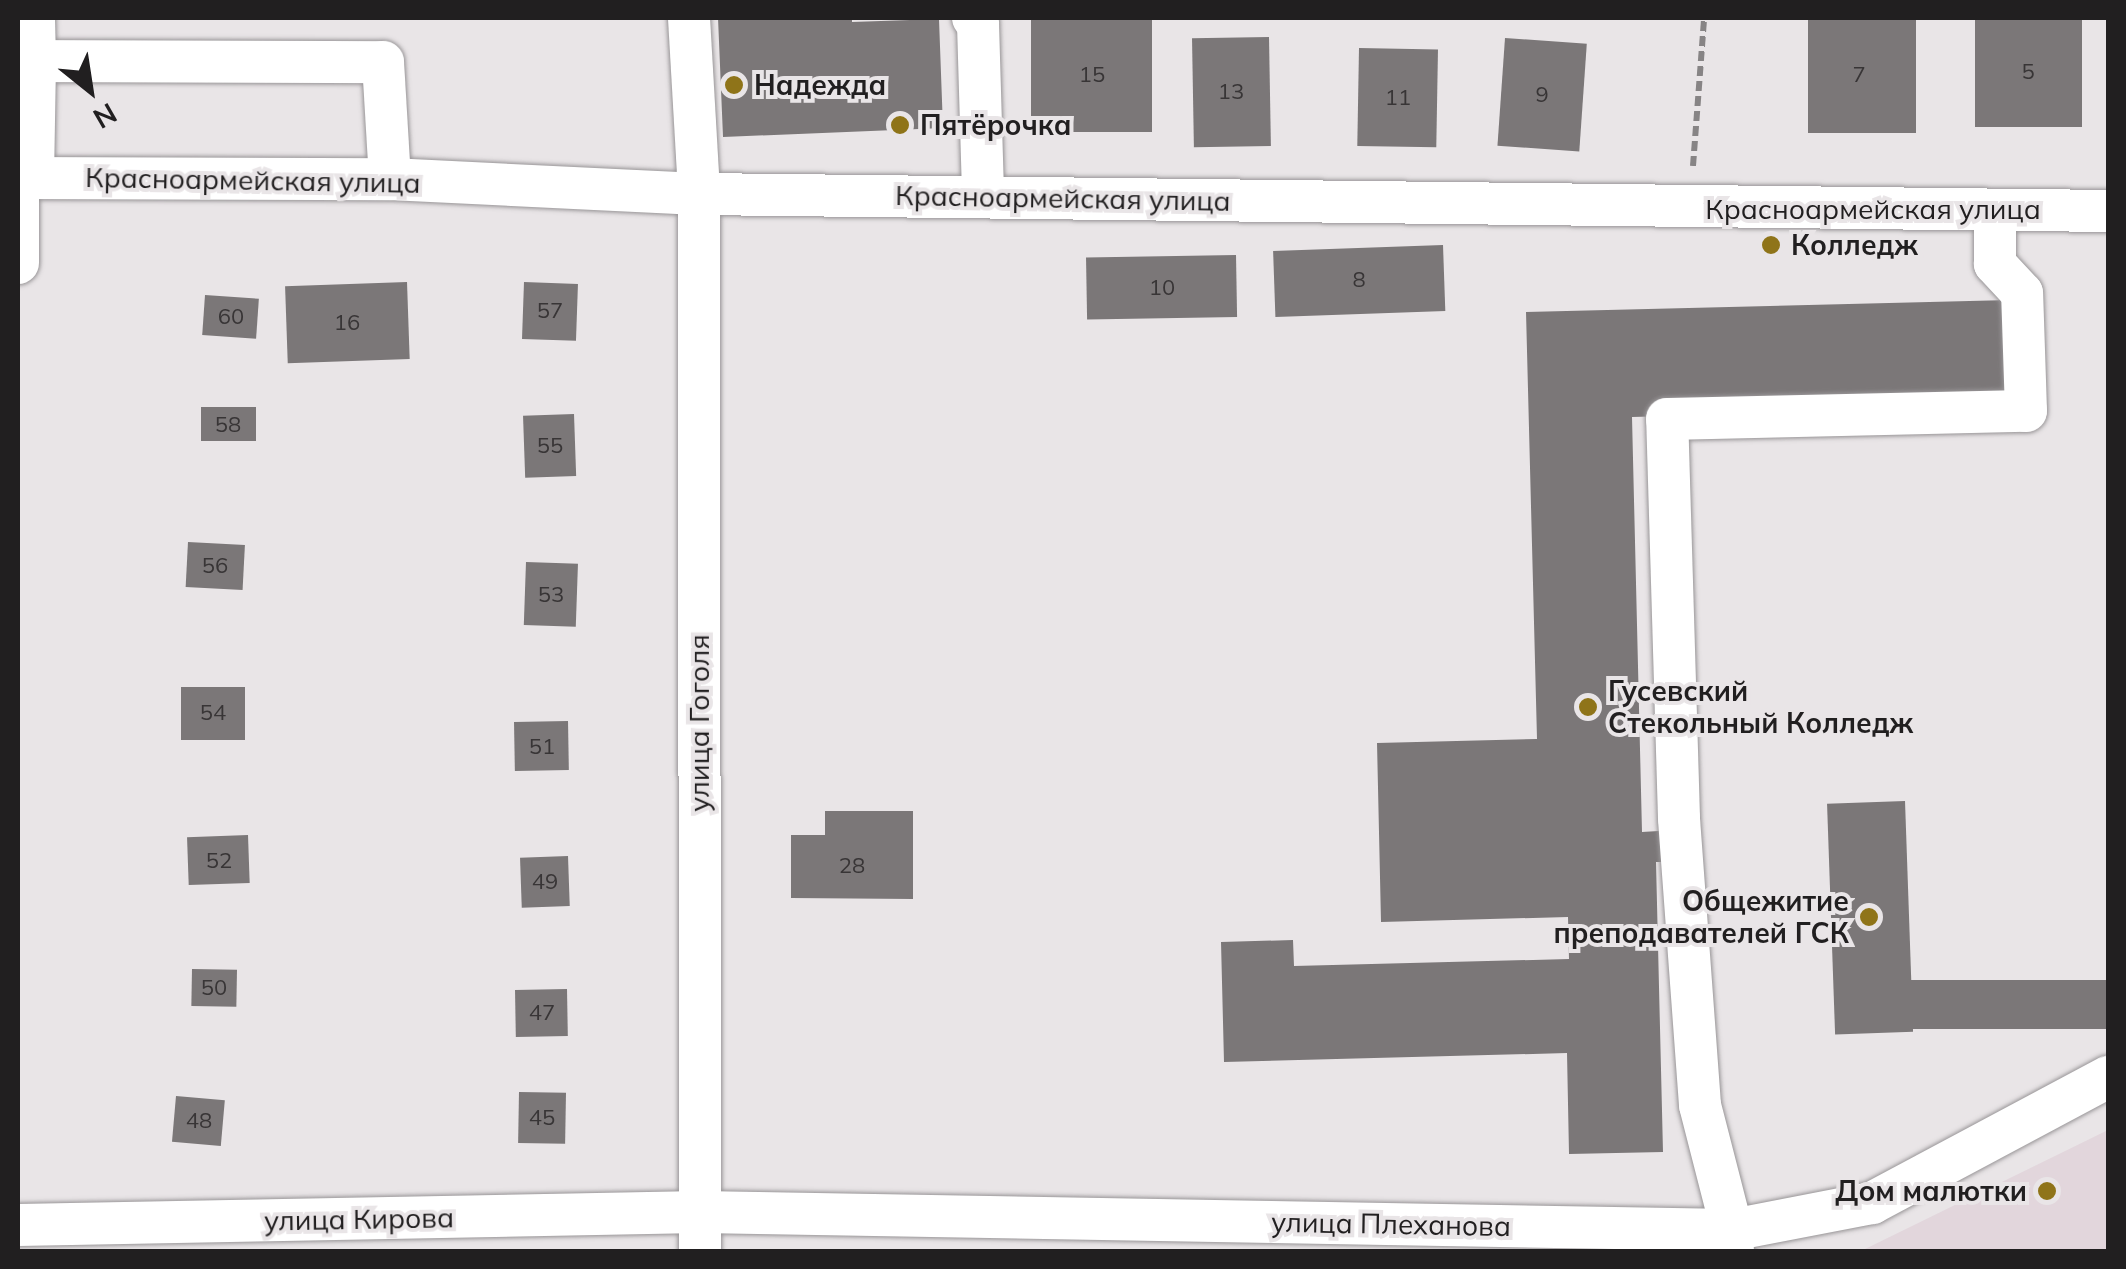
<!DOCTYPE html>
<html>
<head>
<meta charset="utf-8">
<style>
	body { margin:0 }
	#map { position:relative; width:2126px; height:1269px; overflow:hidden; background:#e9e5e7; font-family:Mulish,sans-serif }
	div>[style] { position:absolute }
	.built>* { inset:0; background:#e2d6dc }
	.building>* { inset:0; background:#7b7778; transform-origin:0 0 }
	.path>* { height:6px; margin-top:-3px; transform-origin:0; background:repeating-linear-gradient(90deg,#878485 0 10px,transparent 0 15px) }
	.roads { filter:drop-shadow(0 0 2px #989597) drop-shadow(0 0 2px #989597) }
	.minor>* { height:42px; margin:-21px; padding:0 21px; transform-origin:21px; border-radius:21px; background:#fff }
	.dots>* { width:28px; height:28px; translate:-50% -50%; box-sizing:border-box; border:5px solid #e9e5e7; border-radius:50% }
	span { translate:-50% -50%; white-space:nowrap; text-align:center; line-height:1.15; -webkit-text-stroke:8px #e9e5e7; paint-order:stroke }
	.number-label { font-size:22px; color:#383536 }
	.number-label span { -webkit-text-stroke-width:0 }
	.poi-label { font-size:28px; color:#211f20; font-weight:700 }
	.left { translate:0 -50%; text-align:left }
	.right { translate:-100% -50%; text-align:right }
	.street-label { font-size:28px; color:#211f20 }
	.frame { position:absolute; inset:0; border:20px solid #211f20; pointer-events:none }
	.north { position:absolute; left:40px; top:40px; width:100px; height:100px; -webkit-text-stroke:8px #e9e5e7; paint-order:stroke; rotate:150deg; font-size:28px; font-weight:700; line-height:40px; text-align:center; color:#211f20 }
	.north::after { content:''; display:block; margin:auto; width:35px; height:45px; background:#211f20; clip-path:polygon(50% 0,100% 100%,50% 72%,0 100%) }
</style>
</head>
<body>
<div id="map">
	<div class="built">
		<i style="clip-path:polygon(2108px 1130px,2108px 1251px,1861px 1251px)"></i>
	</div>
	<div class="building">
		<i style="clip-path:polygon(718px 18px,852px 18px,852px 22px,939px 19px,943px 128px,723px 137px)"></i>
		<i style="left:1031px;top:18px;width:121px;height:114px"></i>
		<i style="left:1808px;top:18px;width:108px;height:115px"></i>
		<i style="left:1975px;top:18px;width:107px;height:109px"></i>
		<i style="left:1269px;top:37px;width:109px;height:77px;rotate:89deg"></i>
		<i style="left:1505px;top:38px;width:82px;height:108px;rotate:4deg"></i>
		<i style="left:1359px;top:48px;width:79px;height:98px;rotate:1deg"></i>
		<i style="left:1443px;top:245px;width:66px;height:170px;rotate:88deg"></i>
		<i style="left:1236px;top:255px;width:62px;height:150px;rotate:89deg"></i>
		<i style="left:407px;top:282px;width:77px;height:122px;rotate:88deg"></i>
		<i style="left:524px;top:282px;width:54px;height:57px;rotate:2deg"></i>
		<i style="left:205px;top:295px;width:54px;height:40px;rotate:4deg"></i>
		<i style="clip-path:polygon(2010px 300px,2012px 407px,1632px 417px,1642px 832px,1675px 830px,1676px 862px,1656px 862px,1663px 1152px,1569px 1154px,1567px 1053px,1224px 1062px,1221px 942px,1293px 940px,1294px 966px,1569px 959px,1568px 917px,1381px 922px,1377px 743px,1537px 739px,1526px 312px)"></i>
		<i style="left:256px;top:407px;width:34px;height:55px;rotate:90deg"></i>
		<i style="left:574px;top:414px;width:62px;height:51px;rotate:88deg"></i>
		<i style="left:188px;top:542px;width:57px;height:45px;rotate:3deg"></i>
		<i style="left:526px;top:562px;width:52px;height:63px;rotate:2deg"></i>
		<i style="left:181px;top:687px;width:64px;height:53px"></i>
		<i style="left:568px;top:721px;width:49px;height:54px;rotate:89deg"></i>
		<i style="left:1905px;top:801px;width:231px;height:78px;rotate:88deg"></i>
		<i style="clip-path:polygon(825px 811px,913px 811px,913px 899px,791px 898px,791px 835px,825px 835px)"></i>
		<i style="left:248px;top:835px;width:48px;height:61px;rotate:88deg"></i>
		<i style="left:568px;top:856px;width:50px;height:48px;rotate:88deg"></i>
		<i style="left:192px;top:969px;width:45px;height:37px;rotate:1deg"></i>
		<i style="left:2108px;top:980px;width:49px;height:228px;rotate:90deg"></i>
		<i style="left:567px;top:989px;width:47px;height:52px;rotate:89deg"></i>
		<i style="left:519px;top:1092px;width:47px;height:51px;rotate:1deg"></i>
		<i style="left:176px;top:1096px;width:49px;height:46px;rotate:5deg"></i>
	</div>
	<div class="path">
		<i style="left:1693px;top:166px;width:148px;rotate:-85.7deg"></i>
	</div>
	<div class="roads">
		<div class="minor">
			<i style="left:34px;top:18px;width:43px;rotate:88.7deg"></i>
			<i style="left:35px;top:61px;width:348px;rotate:0.2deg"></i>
			<i style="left:383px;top:62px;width:117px;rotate:86.6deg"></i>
			<i style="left:689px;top:18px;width:176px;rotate:86.7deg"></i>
			<i style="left:699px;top:194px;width:1058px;rotate:89.95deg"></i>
			<i style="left:973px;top:18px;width:8px;rotate:50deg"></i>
			<i style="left:978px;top:24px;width:173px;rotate:88.3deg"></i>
			<i style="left:18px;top:178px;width:372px;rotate:0.2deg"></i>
			<i style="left:390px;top:179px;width:309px;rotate:2.8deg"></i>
			<i style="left:699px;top:194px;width:1409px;rotate:0.69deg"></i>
			<i style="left:33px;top:178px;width:117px;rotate:-89deg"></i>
			<i style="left:18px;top:263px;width:85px;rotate:-90deg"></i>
			<i style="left:18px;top:1225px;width:682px;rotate:-1.09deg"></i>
			<i style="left:700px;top:1212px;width:1032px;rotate:1deg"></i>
			<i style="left:1732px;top:1230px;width:143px;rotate:-10.9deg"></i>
			<i style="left:1872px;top:1203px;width:268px;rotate:-28.1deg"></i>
			<i style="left:1733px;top:1252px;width:22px;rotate:-93deg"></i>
			<i style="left:1732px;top:1230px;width:129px;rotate:-104.4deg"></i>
			<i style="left:1700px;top:1105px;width:288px;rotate:-94.2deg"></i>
			<i style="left:1679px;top:818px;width:399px;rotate:-91.7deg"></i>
			<i style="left:1667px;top:419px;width:359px;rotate:-1.3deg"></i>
			<i style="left:2026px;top:411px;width:118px;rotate:-91.9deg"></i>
			<i style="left:2022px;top:293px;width:40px;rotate:-133deg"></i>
			<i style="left:1995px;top:264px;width:54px;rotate:-90deg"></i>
		</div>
	</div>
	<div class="dots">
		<i style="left:734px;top:85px;background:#8f7419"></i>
		<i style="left:900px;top:125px;background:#8f7419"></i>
		<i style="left:1771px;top:245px;background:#8f7419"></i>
		<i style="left:1588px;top:707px;background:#8f7419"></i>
		<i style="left:1869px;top:917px;background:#8f7419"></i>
		<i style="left:2047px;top:1191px;background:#8f7419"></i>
	</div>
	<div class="number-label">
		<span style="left:2028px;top:72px">5</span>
		<span style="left:1092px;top:75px">15</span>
		<span style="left:1859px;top:75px">7</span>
		<span style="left:1231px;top:92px">13</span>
		<span style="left:1542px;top:95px">9</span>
		<span style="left:1398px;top:98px">11</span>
		<span style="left:1359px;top:280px">8</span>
		<span style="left:1162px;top:288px">10</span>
		<span style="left:550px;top:311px">57</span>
		<span style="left:231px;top:317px">60</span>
		<span style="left:347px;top:323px">16</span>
		<span style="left:228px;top:425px">58</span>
		<span style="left:550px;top:446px">55</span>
		<span style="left:215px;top:566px">56</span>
		<span style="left:551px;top:595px">53</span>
		<span style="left:213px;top:713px">54</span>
		<span style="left:542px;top:747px">51</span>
		<span style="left:219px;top:861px">52</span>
		<span style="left:852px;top:866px">28</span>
		<span style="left:545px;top:882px">49</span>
		<span style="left:214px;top:988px">50</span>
		<span style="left:542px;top:1013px">47</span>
		<span style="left:542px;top:1118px">45</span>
		<span style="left:199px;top:1121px">48</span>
	</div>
	<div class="poi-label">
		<span class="left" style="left:754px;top:85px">Надежда</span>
		<span class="left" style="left:920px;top:125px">Пятёрочка</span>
		<span class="left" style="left:1791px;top:245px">Колледж</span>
		<span class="left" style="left:1608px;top:707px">Гусевский<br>Стекольный Колледж</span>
		<span class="right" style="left:1849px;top:917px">Общежитие<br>преподавателей ГСК</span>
		<span class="right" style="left:2027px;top:1191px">Дом малютки</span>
	</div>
	<div class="street-label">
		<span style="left:253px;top:180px;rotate:1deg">Красноармейская улица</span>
		<span style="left:1063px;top:198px;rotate:1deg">Красноармейская улица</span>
		<span style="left:1873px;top:209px">Красноармейская улица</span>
		<span style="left:699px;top:723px;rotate:-90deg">улица Гоголя</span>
		<span style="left:359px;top:1219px;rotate:-1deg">улица Кирова</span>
		<span style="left:1391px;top:1224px;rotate:1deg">улица Плеханова</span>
	</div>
	<div class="frame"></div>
	<div class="north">N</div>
</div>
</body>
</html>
